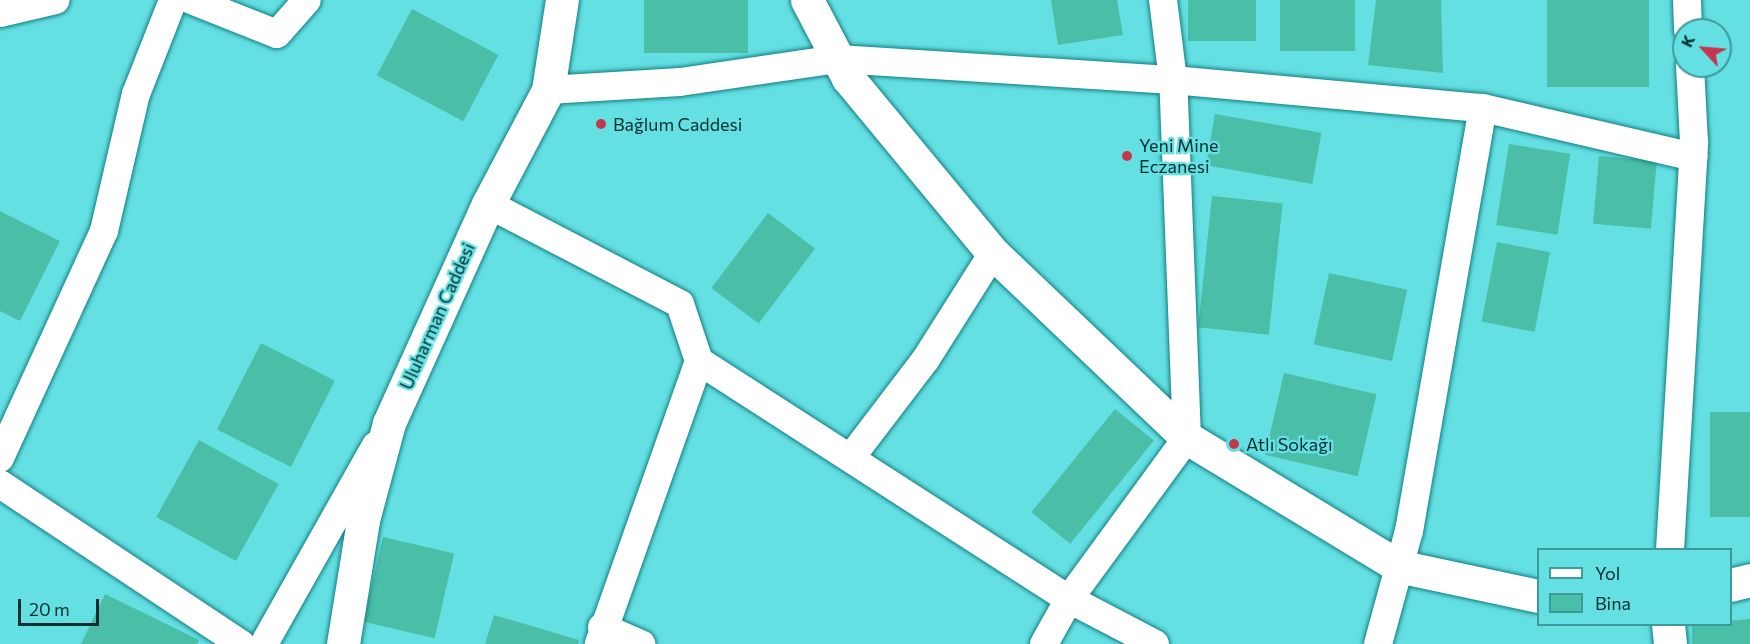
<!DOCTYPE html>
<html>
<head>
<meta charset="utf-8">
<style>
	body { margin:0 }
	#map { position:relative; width:1750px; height:644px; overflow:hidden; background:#64e0e3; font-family:Commissioner,sans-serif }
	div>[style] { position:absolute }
	.building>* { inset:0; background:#4abea6; transform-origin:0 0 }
	.roads { filter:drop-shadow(0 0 2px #137e80) drop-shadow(0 0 2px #137e80) }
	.minor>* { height:28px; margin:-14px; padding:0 14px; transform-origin:14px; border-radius:14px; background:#fff }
	.tertiary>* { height:33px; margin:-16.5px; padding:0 16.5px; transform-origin:16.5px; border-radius:16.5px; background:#fff }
	.secondary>* { height:33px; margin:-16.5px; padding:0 16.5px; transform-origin:16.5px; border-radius:16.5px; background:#fff }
	.dots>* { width:16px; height:16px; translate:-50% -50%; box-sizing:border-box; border:3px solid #64e0e3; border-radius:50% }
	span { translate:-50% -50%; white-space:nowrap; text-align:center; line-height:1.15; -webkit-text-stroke:4.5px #64e0e3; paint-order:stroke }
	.poi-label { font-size:18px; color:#042e2f }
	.left { translate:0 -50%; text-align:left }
	.street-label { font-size:18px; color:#042e2f }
	.legend { position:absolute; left:1537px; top:548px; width:195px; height:78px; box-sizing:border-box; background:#64e0e3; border:2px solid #3e999b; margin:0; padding:8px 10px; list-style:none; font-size:18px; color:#042e2f }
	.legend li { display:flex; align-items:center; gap:12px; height:30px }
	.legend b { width:30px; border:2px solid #3e999b }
	.north { position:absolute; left:1672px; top:18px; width:60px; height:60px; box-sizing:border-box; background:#64e0e3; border:2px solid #3e999b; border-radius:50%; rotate:296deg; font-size:16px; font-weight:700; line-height:24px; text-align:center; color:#042e2f }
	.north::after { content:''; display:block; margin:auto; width:21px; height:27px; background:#c5354b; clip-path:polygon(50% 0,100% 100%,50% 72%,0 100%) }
	.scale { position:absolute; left:18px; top:599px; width:81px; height:27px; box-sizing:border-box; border:3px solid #042e2f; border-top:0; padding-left:8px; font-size:18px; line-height:21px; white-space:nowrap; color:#042e2f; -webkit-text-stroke:4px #64e0e3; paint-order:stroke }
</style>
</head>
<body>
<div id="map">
	<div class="building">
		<i style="left:644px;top:0;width:104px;height:53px"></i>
		<i style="clip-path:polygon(1051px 0,1117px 0,1123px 35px,1058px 45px)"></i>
		<i style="left:1188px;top:0;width:68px;height:41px"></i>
		<i style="left:1280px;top:0;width:75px;height:51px"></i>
		<i style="clip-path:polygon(1376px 0,1441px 0,1443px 73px,1368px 65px)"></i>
		<i style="left:1547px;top:0;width:102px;height:87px"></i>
		<i style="left:412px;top:9px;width:98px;height:75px;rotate:28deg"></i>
		<i style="left:1215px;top:114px;width:108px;height:52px;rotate:10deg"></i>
		<i style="left:1509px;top:144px;width:62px;height:82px;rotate:9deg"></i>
		<i style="left:1599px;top:156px;width:58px;height:68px;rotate:5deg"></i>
		<i style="left:1212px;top:196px;width:71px;height:132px;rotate:6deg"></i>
		<i style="clip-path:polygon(0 211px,60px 241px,20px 321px,0 311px)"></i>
		<i style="left:768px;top:213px;width:59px;height:94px;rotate:37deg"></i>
		<i style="left:1497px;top:242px;width:54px;height:81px;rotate:11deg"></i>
		<i style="left:1329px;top:273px;width:80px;height:73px;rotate:12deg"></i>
		<i style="left:261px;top:343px;width:83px;height:97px;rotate:27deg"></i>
		<i style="left:1284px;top:373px;width:95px;height:84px;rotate:13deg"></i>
		<i style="left:1115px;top:409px;width:50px;height:133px;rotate:39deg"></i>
		<i style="left:1750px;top:412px;width:105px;height:40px;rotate:90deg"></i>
		<i style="left:199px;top:440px;width:91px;height:88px;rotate:29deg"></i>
		<i style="left:383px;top:537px;width:73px;height:87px;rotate:13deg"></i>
		<i style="clip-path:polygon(105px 594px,199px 640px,197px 644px,81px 644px)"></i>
		<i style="clip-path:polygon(494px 615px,579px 640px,578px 644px,485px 644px)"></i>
		<i style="clip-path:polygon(1750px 619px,1750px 644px,1692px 644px,1692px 624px)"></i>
	</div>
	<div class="roads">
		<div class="minor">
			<i style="left:191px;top:0;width:92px;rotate:21.6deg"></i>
			<i style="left:277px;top:34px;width:45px;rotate:-48.6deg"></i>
			<i style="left:1687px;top:0;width:30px;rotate:88deg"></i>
			<i style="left:0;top:13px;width:57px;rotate:-13.1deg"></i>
			<i style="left:548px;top:90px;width:132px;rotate:-3.5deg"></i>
			<i style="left:680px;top:82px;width:160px;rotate:-8.3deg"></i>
			<i style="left:838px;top:59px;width:336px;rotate:3.6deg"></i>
			<i style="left:1173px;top:80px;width:311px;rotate:5.2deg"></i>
			<i style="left:1483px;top:108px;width:216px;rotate:13.1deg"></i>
			<i style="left:488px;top:204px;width:216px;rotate:27.5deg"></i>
			<i style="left:680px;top:304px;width:60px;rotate:71.6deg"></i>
			<i style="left:699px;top:361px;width:300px;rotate:109.5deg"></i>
			<i style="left:699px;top:361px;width:440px;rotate:32.8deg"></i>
			<i style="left:1069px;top:599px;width:97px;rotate:27.6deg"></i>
			<i style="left:852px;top:456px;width:122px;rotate:-52.7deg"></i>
			<i style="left:926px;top:359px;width:125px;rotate:-57.7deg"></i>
			<i style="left:0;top:458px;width:250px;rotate:-65.4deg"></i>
			<i style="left:104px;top:231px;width:141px;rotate:-76.9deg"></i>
			<i style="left:136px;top:94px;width:101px;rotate:-68.5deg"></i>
			<i style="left:0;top:484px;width:289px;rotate:33.6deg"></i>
			<i style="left:1670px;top:550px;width:409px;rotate:-86.6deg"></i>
			<i style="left:1694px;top:142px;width:76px;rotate:-93deg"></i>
			<i style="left:602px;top:627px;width:43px;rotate:23.6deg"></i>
			<i style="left:264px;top:644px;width:228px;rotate:-60.6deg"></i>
			<i style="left:1044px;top:644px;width:51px;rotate:-60.9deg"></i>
			<i style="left:1069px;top:599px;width:200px;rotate:-53.8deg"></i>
			<i style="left:1187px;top:438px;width:358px;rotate:-92.2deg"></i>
			<i style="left:1173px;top:80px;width:81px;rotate:-97.1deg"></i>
			<i style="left:1378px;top:644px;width:117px;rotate:-74.7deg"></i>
			<i style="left:1409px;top:531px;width:429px;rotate:-80.1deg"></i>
		</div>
		<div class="tertiary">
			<i style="left:807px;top:0;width:88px;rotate:62.3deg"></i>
			<i style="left:848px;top:78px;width:227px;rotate:50.4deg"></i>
			<i style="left:993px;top:253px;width:268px;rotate:43.6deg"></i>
			<i style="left:1187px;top:438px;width:247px;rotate:31.2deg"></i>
			<i style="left:1398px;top:566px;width:143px;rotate:12.1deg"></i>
			<i style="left:1730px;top:585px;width:21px;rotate:-14deg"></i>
			<i style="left:1668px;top:624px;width:20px;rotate:84deg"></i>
		</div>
		<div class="secondary">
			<i style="left:343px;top:644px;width:126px;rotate:-80.8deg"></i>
			<i style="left:363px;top:520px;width:100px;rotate:-75deg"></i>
			<i style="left:389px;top:423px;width:240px;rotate:-65.7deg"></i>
			<i style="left:488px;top:204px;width:129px;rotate:-62.2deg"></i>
			<i style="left:548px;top:90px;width:91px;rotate:-81.2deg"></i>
		</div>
	</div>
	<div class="dots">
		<i style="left:601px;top:124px;background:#c5354b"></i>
		<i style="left:1127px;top:156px;background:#c5354b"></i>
		<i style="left:1234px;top:444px;background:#c5354b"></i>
	</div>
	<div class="poi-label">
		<span class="left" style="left:613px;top:124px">Bağlum Caddesi</span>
		<span class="left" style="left:1139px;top:156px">Yeni Mine<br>Eczanesi</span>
		<span class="left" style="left:1246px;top:444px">Atlı Sokağı</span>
	</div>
	<div class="street-label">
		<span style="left:437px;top:316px;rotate:-66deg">Uluharman Caddesi</span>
	</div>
	<ul class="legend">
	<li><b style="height:8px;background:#fff"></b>Yol</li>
	<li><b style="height:16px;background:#4abea6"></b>Bina</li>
	</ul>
	<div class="north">K</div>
	<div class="scale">20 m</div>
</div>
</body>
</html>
